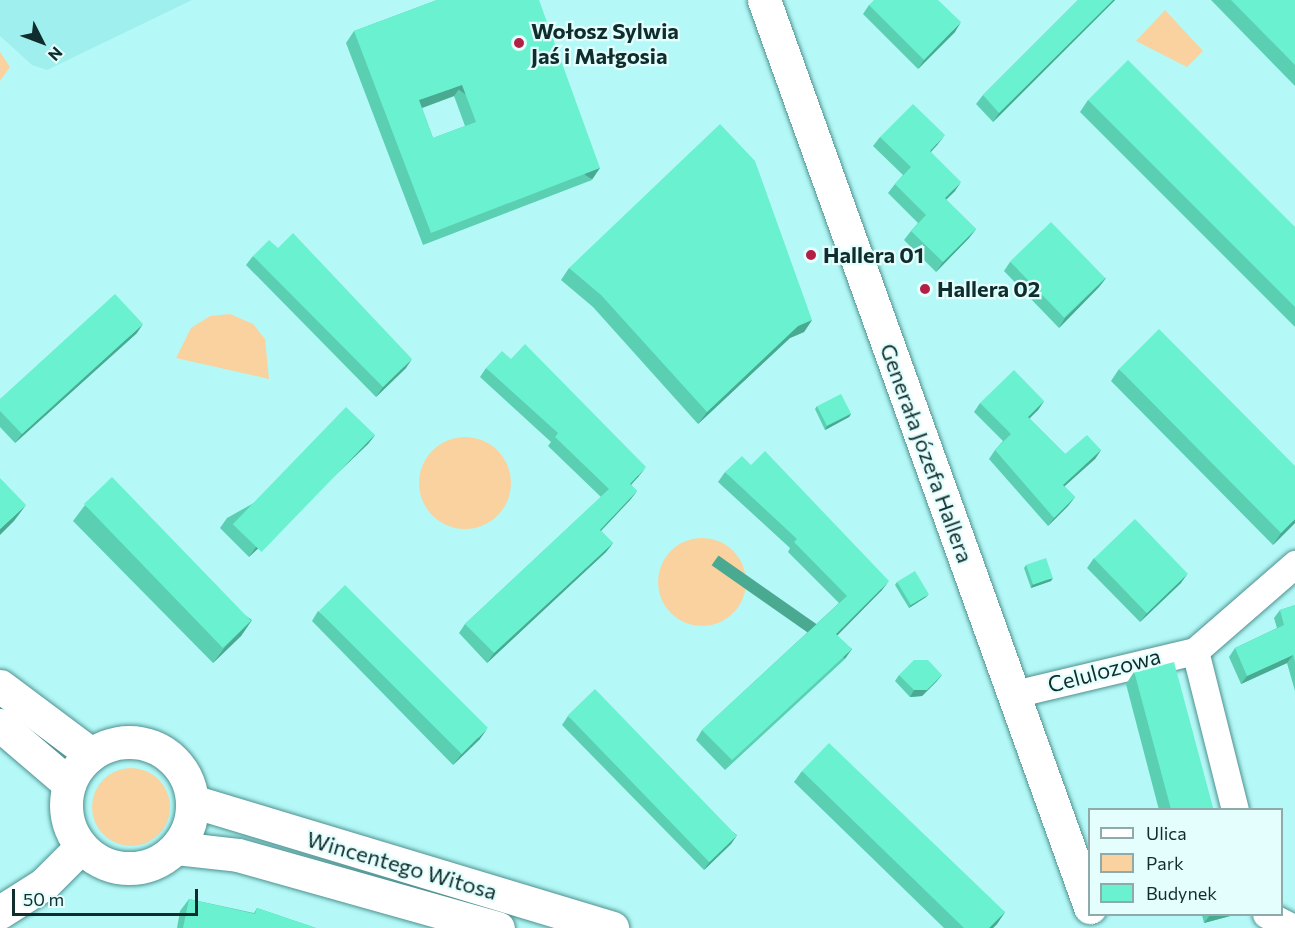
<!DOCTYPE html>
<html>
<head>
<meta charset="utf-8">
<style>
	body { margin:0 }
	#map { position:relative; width:1295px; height:928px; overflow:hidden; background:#b4f9f7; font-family:Commissioner,sans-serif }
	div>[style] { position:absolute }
	.built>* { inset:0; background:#9eefed }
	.green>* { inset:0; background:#f9d29f }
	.round { border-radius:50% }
	.roads { filter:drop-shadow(0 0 2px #4e9190) drop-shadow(0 0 2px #4e9190) }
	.street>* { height:27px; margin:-13.5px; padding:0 13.5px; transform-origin:13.5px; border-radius:13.5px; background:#fff }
	.secondary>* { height:33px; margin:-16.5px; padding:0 16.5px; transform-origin:16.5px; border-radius:16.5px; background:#fff }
	.secondary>.ring { margin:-16.5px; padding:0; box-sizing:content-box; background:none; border:33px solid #fff; border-radius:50% }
	.wall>* { inset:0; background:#5bcfb2 }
	.shaded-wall>* { inset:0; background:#4aa991; transform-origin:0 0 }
	.building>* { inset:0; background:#6af1cf; transform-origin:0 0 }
	.dots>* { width:16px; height:16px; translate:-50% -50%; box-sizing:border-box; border:3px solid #e3fefd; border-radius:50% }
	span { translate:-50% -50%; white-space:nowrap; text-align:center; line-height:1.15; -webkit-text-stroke:4.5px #e3fefd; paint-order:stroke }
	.poi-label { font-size:22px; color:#102d2d; font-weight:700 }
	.left { translate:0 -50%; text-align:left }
	.street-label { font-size:22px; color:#102d2d }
	.legend { position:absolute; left:1088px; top:808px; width:195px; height:108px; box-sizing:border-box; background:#e3fefd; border:2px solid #8faaaa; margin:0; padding:8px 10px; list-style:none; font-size:18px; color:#102d2d }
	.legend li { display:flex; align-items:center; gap:12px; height:30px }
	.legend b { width:30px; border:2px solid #8faaaa }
	.north { position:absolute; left:12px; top:12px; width:60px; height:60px; -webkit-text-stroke:4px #e3fefd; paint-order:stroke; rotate:132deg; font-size:16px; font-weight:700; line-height:24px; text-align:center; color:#102d2d }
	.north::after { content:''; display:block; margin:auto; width:21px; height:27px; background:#102d2d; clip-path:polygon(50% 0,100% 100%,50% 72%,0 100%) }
	.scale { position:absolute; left:12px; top:889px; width:186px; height:27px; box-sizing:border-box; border:3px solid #102d2d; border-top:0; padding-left:8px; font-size:18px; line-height:21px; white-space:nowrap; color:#102d2d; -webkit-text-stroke:4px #e3fefd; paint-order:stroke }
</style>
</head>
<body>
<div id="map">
	<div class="built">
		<i style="clip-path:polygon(0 0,192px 0,47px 70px,32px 65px,0 36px)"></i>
	</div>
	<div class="green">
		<i style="clip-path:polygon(1165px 10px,1203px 51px,1187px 67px,1136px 41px)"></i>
		<i style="clip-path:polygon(0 52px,10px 67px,0 81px)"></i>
		<i style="clip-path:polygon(230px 314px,253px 324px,265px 339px,269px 379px,176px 358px,191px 328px,210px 316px)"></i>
		<i class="round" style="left:419px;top:437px;width:92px;height:92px"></i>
		<i class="round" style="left:658px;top:538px;width:88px;height:88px"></i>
		<i class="round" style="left:92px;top:768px;width:78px;height:78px"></i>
	</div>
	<div class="roads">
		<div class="street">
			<i style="left:1014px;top:694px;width:186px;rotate:-13.4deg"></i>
			<i style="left:1235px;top:810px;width:164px;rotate:-104.1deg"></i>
			<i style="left:1195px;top:651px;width:133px;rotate:-41deg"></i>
			<i style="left:1266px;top:914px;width:30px;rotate:27deg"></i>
		</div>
		<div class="secondary">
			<i style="left:764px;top:0;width:964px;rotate:70.23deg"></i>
			<i style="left:0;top:686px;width:114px;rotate:36.8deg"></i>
			<i style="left:0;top:725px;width:91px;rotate:40.5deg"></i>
			<i class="ring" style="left:66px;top:742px;width:93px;height:93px"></i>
			<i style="left:192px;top:801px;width:439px;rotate:16.8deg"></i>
			<i style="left:176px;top:848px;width:62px;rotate:6.4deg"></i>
			<i style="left:238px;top:855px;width:270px;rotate:15.7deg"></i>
			<i style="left:0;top:912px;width:52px;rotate:-32.5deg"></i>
			<i style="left:44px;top:884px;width:52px;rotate:-45deg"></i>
		</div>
	</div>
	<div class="wall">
		<i style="clip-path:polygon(evenodd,437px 0,592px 180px,423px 245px,346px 43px,354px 31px,437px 0,454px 96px,465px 126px,433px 138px,422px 108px,454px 96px)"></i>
		<i style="clip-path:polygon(1078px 0,1115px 0,993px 122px,976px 104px,983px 95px)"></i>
		<i style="clip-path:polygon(1211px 0,1295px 0,1295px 86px)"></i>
		<i style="clip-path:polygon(869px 5px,955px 32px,918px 69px,863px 14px)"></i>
		<i style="clip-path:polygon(1088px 100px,1295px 227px,1295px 327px,1080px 112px)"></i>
		<i style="clip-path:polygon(880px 137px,938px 144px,931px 152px,955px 191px,946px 200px,976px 229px,969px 238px,936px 272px,904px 240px,911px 231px,918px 223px,888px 193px,895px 184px,903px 175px,873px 146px)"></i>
		<i style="clip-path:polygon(253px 256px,406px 368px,376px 397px,246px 265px)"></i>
		<i style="clip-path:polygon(1010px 262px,1106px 278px,1099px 287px,1059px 328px,1004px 271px)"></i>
		<i style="clip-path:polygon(569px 268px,812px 320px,804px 332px,790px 338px,698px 424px,593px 307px,561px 280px)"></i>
		<i style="clip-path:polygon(137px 333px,15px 443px,0 427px,0 399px)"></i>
		<i style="clip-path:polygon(486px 368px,639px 476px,631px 485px,637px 491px,630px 500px,601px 531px,613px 543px,606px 552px,487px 663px,459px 633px,465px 624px,601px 497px,548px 446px,551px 442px,480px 377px)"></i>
		<i style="clip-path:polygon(1119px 369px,1295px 523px,1273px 545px,1111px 381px)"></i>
		<i style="clip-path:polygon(1044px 401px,1038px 410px,1029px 418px,1065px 454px,1101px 450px,1095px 459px,1064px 486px,1075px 497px,1068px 506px,1048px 526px,989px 459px,995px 450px,1003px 441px,974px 412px,980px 403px)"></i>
		<i style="clip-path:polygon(817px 406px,851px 414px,849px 417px,825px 430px,815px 409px)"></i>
		<i style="clip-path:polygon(375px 435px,368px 444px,249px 557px,220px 528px,227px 518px)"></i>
		<i style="clip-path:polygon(725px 472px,882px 590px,837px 635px,845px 659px,725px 770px,696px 740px,702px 730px,839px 603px,788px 552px,790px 548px,718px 482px)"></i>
		<i style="clip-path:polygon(85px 505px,252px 620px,241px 636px,213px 663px,73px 521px)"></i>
		<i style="clip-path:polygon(1094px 558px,1181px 583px,1140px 622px,1087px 568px)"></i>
		<i style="clip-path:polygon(1026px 565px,1051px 581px,1031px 588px,1024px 568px)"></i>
		<i style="clip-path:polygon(897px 582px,926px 597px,909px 608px,895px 585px)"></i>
		<i style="clip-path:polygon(1295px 605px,1295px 691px,1287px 663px,1241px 684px,1229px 657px,1235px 648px,1277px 628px,1274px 618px,1280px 610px)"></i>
		<i style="clip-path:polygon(318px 611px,480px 739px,453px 765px,312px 621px)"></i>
		<i style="clip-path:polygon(1134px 672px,1213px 810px,1159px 810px,1126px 684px)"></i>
		<i style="clip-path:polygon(899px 675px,937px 681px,922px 696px,910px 697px,895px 681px)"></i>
		<i style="clip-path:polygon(568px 716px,737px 835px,731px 844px,704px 870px,562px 725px)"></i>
		<i style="clip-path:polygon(802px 771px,1005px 912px,997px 924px,993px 928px,944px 928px,794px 782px)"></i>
		<i style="clip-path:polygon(189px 899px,254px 913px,257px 908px,316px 928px,177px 928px,180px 911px)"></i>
		<i style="clip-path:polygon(1202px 915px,1234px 915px,1204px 923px)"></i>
	</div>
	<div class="shaded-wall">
		<i style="clip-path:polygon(1113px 0,1115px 0,993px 122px,999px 113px)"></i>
		<i style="clip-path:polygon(961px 22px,955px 32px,918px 69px,924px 60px)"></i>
		<i style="clip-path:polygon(462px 85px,454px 96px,411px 112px,419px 100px)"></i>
		<i style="clip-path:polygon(945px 135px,938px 144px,923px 160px,930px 151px)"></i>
		<i style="left:600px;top:168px;width:14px;height:181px;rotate:124deg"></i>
		<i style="clip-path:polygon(961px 182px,955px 191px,938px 207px,945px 198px)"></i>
		<i style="clip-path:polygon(976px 229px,969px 238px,936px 272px,943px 262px)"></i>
		<i style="clip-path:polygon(1106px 278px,1099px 287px,1059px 328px,1065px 318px)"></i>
		<i style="clip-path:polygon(812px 320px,804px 332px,790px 338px,698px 424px,707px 412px,798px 326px)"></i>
		<i style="clip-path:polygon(143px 324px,137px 333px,15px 443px,22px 434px)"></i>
		<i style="clip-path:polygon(412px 359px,406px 368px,376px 397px,383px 387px)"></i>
		<i style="clip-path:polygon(1044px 401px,1038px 410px,1022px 426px,1028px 417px)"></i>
		<i style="clip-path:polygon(851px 414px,849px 417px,825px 430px,827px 426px)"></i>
		<i style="clip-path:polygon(375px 435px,368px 444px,249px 557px,256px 547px)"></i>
		<i style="clip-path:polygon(1101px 450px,1095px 459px,1056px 494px,1063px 485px)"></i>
		<i style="clip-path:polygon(646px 467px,639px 476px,623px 493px,630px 484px)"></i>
		<i style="clip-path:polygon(637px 491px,630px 500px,593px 539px,600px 530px)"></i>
		<i style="clip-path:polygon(1075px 497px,1068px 506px,1048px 526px,1054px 518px)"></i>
		<i style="clip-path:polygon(26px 505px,14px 521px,0 535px,0 529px)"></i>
		<i style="clip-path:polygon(1295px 519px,1295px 523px,1273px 545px,1281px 533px)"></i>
		<i style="clip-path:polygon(613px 543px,606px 552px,487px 663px,494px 653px)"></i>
		<i style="clip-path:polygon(1188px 573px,1181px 583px,1140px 622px,1147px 613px)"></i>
		<i style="clip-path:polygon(1053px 578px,1051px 581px,1031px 588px,1033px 584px)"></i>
		<i style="clip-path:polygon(889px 581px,882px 590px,830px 643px,836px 634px)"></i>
		<i style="clip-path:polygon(929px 594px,926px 597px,909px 608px,911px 605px)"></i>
		<i style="clip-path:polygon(252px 620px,241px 636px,213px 663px,225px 647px)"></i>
		<i style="left:852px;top:649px;width:12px;height:163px;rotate:125deg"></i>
		<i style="clip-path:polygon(1293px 655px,1287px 663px,1241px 684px,1247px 676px)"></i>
		<i style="clip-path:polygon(942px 675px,937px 681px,922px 696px,910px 697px,914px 690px)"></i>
		<i style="clip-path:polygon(487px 729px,480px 739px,453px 765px,460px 756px)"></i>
		<i style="clip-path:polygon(737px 835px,731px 844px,704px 870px,710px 861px)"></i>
		<i style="clip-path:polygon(1005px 912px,997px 924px,993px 928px,989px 928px)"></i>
		<i style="clip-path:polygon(1210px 915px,1234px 915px,1204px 923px)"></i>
	</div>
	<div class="building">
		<i style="clip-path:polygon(evenodd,437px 0,539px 0,600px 168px,431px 233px,354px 31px,437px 0,462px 85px,476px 122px,433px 138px,419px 100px,462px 85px)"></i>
		<i style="clip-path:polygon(874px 0,938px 0,961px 22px,924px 60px,869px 5px)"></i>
		<i style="clip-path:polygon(1078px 0,1113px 0,999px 113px,983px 95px)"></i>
		<i style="clip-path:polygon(1231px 0,1295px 0,1295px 65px)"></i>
		<i style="clip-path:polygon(1128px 60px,1295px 227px,1295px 307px,1088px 100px)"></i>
		<i style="clip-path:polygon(913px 104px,945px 135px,930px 151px,961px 182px,945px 198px,976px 229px,943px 262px,911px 231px,926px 215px,895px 184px,911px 167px,880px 137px)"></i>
		<i style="clip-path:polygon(720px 124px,755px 161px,812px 320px,798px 326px,707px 412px,601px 295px,569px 268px)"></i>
		<i style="left:1051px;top:222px;width:78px;height:57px;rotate:46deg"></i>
		<i style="clip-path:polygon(293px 233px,412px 359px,383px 387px,253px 256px,269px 240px,278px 248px)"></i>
		<i style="clip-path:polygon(115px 294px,143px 324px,22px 434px,0 411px,0 399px)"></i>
		<i style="clip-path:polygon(1159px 329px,1295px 466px,1295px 519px,1281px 533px,1119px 369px)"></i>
		<i style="clip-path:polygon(525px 344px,646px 467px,630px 484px,637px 491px,600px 530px,613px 543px,494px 653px,465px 624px,609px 489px,555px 437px,558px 433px,486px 368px,502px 351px,511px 359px)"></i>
		<i style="clip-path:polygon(1014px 370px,1044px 401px,1028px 417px,1065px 454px,1087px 435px,1101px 450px,1063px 485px,1075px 497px,1054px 518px,995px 450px,1011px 434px,980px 403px)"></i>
		<i style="left:841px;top:394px;width:22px;height:27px;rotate:63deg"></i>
		<i style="left:346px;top:407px;width:40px;height:163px;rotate:44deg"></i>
		<i style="clip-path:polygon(765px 451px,889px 581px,836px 634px,852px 649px,732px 760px,702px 730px,847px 596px,794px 542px,797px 539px,725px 472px,742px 456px,751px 465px)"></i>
		<i style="left:112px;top:477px;width:200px;height:39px;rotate:46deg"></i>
		<i style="clip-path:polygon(0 478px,26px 505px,0 529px)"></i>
		<i style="left:1135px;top:519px;width:76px;height:57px;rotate:46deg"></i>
		<i style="left:1046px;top:558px;width:21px;height:21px;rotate:71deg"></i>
		<i style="left:915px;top:571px;width:27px;height:21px;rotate:59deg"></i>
		<i style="left:345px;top:585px;width:202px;height:37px;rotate:45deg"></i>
		<i style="clip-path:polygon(1295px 605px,1295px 662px,1293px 655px,1247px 676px,1235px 648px,1284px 625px,1280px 610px)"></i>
		<i style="clip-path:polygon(914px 660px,928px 660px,942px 675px,927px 690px,914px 690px,899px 675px)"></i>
		<i style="left:1174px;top:662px;width:153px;height:41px;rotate:75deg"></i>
		<i style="left:595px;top:689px;width:204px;height:38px;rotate:46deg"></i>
		<i style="clip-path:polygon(829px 743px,1005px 912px,989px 928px,964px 928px,802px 771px)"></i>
		<i style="clip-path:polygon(189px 899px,255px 914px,257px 908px,316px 928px,183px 928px)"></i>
	</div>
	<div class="dots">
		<i style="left:519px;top:43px;background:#b32044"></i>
		<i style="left:811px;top:255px;background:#b32044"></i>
		<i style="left:925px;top:289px;background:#b32044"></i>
	</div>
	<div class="poi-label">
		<span class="left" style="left:531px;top:43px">Wołosz Sylwia<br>Jaś i Małgosia</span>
		<span class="left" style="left:823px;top:255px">Hallera 01</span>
		<span class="left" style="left:937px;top:289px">Hallera 02</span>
	</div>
	<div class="street-label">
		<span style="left:927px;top:453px;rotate:70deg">Generała Józefa Hallera</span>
		<span style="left:1104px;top:670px;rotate:-15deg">Celulozowa</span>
		<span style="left:402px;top:865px;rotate:16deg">Wincentego Witosa</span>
	</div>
	<ul class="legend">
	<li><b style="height:8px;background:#fff"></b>Ulica</li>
	<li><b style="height:16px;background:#f9d29f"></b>Park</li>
	<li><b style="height:16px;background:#6af1cf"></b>Budynek</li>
	</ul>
	<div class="north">N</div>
	<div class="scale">50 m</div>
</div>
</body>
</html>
